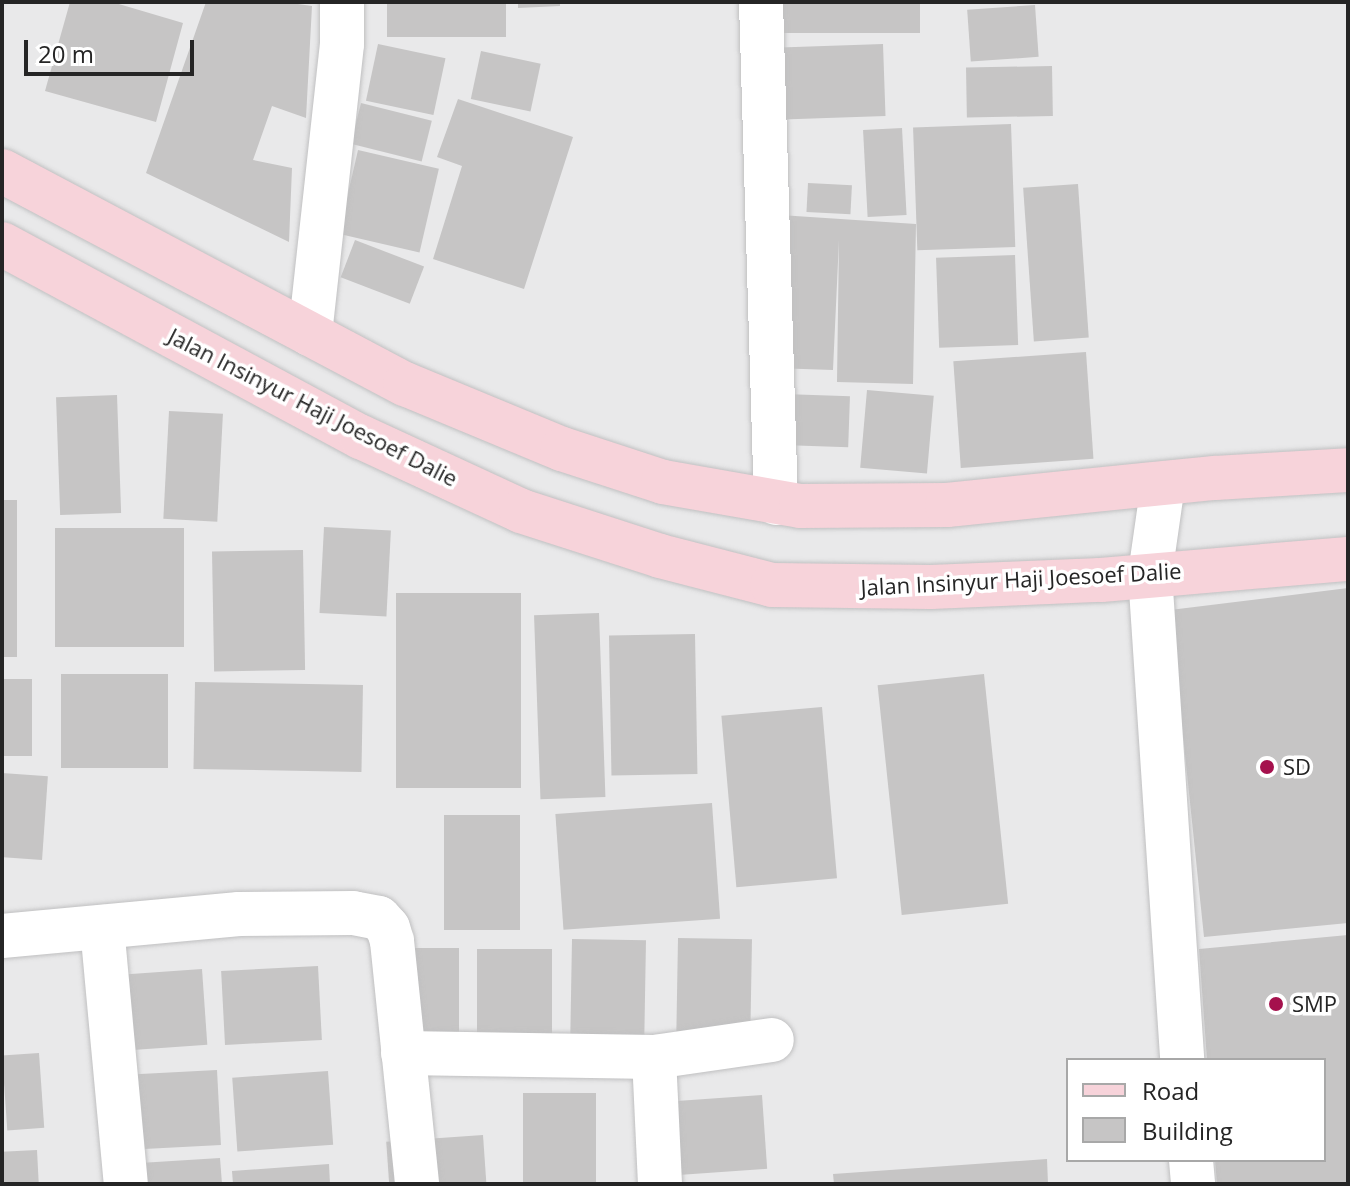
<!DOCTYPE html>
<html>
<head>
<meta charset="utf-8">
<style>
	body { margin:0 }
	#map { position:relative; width:1350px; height:1186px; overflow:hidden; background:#e9e9ea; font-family:"Open Sans",sans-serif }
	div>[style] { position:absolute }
	.building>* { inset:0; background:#c6c5c5; transform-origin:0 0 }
	.roads { filter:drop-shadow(0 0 2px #c0c0c1) drop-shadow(0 0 2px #c0c0c1) }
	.minor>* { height:44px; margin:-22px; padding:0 22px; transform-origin:22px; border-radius:22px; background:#fff }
	.primary>* { height:44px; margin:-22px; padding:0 22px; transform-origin:22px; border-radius:22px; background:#f7d3da }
	.dots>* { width:22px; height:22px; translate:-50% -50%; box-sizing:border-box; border:4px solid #fff; border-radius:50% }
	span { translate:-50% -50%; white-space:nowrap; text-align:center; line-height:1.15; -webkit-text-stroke:7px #fff; paint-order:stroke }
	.street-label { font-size:22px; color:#252525 }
	.poi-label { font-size:22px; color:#252525 }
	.left { translate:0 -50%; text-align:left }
	.frame { position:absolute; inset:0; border:4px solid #252525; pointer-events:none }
	.legend { position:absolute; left:1066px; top:1058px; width:260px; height:104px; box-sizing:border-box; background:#fff; border:2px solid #a8a8a8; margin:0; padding:10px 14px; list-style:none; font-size:24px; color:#252525 }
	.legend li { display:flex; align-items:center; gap:16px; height:40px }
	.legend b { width:40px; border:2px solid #a8a8a8 }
	.scale { position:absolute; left:24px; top:40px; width:170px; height:36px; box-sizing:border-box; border:4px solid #252525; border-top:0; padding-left:10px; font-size:24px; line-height:28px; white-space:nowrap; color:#252525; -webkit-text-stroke:6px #fff; paint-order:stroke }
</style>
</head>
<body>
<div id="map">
	<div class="building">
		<i style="clip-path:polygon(70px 2px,112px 2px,183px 23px,156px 122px,45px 91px)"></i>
		<i style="clip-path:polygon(206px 2px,284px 2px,312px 6px,306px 118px,272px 106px,253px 160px,292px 168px,289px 242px,146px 173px)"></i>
		<i style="left:387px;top:2px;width:119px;height:35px"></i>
		<i style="clip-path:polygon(518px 2px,560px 2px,560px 6px,518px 8px)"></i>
		<i style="left:770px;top:2px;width:150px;height:31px"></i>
		<i style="left:1035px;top:5px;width:52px;height:68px;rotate:86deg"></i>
		<i style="left:378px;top:44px;width:69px;height:58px;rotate:12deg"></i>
		<i style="left:883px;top:44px;width:72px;height:110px;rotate:88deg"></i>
		<i style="left:481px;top:51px;width:61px;height:49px;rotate:12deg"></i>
		<i style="left:1052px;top:66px;width:50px;height:86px;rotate:89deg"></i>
		<i style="clip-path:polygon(458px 99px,573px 137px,524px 289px,433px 259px,462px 166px,437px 157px)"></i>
		<i style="left:361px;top:103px;width:73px;height:42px;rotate:14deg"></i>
		<i style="left:1011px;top:124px;width:123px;height:98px;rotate:88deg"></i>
		<i style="left:902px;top:128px;width:87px;height:39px;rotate:87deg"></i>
		<i style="left:358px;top:150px;width:83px;height:86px;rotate:13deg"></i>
		<i style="left:808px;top:183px;width:44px;height:29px;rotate:3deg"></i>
		<i style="left:1078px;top:184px;width:154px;height:55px;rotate:86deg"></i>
		<i style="clip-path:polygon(780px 215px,916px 224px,913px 384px,837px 382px,839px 240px,833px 370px,774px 368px)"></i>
		<i style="left:355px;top:240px;width:74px;height:40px;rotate:21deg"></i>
		<i style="left:1015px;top:255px;width:90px;height:79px;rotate:88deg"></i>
		<i style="left:1086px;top:352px;width:107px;height:133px;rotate:86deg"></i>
		<i style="left:867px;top:390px;width:67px;height:78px;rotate:5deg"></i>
		<i style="left:784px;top:394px;width:66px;height:51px;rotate:2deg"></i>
		<i style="left:117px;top:395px;width:118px;height:61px;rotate:88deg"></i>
		<i style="left:169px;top:411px;width:54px;height:108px;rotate:3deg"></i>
		<i style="left:2px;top:500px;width:15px;height:157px"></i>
		<i style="left:324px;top:527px;width:67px;height:86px;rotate:3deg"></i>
		<i style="left:55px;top:528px;width:129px;height:119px"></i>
		<i style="left:303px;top:550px;width:120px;height:91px;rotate:89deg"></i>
		<i style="clip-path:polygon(1348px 588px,1348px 923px,1204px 937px,1170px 610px)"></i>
		<i style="left:396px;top:593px;width:125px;height:195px"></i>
		<i style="left:599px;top:613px;width:184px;height:65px;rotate:88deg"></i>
		<i style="left:695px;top:634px;width:140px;height:86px;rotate:89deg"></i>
		<i style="left:168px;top:674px;width:94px;height:107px;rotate:90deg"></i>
		<i style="left:984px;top:674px;width:231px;height:107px;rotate:84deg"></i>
		<i style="left:2px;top:679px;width:30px;height:77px"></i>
		<i style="left:195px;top:682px;width:168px;height:87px;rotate:1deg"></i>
		<i style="left:822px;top:707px;width:172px;height:101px;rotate:85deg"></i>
		<i style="left:2px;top:773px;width:46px;height:84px;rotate:4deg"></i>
		<i style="left:712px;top:803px;width:116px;height:157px;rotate:86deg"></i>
		<i style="left:520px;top:815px;width:115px;height:76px;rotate:90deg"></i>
		<i style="clip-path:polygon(1348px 935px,1348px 1184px,1217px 1184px,1215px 1160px,1324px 1160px,1324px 1060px,1207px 1060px,1199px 949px)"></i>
		<i style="left:678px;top:938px;width:74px;height:97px;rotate:1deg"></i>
		<i style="left:572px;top:939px;width:74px;height:97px;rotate:1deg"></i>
		<i style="left:385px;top:948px;width:74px;height:97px"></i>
		<i style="left:477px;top:949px;width:75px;height:96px"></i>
		<i style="left:318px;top:966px;width:74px;height:97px;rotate:87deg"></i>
		<i style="left:202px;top:969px;width:76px;height:96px;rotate:86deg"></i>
		<i style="left:39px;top:1053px;width:75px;height:37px;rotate:86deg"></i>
		<i style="left:217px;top:1070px;width:75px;height:96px;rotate:87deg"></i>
		<i style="left:328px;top:1071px;width:74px;height:96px;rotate:86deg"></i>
		<i style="left:523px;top:1093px;width:73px;height:91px"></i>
		<i style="left:762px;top:1095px;width:74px;height:96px;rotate:86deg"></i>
		<i style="left:483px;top:1135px;width:49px;height:97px;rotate:86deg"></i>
		<i style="left:37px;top:1150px;width:34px;height:35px;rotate:87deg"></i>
		<i style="clip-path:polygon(220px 1158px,222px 1184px,125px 1184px,124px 1164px)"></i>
		<i style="clip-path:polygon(1047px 1159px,1048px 1184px,834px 1184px,833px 1174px)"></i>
		<i style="clip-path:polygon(329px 1164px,330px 1184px,233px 1184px,232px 1171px)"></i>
	</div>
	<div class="roads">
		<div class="minor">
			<i style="left:761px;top:2px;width:501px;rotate:88.29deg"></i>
			<i style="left:310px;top:334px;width:292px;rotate:-83.7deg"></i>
			<i style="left:342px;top:44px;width:42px;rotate:-90deg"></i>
			<i style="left:1163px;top:484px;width:91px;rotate:98.2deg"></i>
			<i style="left:1150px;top:574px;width:487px;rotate:86.2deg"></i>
			<i style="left:102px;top:927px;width:258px;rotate:84.7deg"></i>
			<i style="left:2px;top:936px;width:238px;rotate:-5.3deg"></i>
			<i style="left:239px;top:914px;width:114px;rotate:-0.5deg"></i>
			<i style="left:353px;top:913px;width:26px;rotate:11deg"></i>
			<i style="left:379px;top:918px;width:13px;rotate:48deg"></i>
			<i style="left:388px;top:928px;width:14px;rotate:73deg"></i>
			<i style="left:392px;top:941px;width:244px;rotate:84.1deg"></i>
			<i style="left:403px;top:1053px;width:251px;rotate:0.9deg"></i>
			<i style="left:654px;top:1057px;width:119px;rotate:-8.2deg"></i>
			<i style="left:654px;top:1057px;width:127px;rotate:87.3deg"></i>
			<i style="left:1191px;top:1160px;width:24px;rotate:85deg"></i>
		</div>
		<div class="primary">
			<i style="left:2px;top:171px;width:456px;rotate:27.9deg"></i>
			<i style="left:405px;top:384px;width:170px;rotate:22.5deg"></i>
			<i style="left:562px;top:449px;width:106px;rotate:18.1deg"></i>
			<i style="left:663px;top:482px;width:140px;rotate:9.9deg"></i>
			<i style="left:801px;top:506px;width:146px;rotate:-0.4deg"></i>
			<i style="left:947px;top:505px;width:269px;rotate:-5.8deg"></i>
			<i style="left:1215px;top:478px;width:133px;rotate:-3.4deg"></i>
			<i style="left:2px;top:244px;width:408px;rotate:28.3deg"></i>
			<i style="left:361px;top:437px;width:176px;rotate:24.8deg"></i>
			<i style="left:521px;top:511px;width:146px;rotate:17.9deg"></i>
			<i style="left:660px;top:556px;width:116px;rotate:14.5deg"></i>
			<i style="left:772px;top:585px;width:159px;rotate:0.7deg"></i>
			<i style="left:931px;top:587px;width:170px;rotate:-2.4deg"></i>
			<i style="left:1101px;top:580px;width:248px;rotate:-4.9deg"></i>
		</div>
	</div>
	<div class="dots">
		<i style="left:1267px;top:767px;background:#a5114d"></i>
		<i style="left:1276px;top:1004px;background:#a5114d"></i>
	</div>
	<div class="street-label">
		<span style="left:313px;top:407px;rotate:27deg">Jalan Insinyur Haji Joesoef Dalie</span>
		<span style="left:1021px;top:579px;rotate:-3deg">Jalan Insinyur Haji Joesoef Dalie</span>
	</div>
	<div class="poi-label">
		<span class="left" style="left:1283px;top:767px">SD</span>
		<span class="left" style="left:1292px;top:1004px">SMP</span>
	</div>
	<div class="frame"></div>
	<ul class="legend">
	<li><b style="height:10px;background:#f7d3da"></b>Road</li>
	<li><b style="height:22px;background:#c6c5c5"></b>Building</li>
	</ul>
	<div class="scale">20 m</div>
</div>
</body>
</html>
